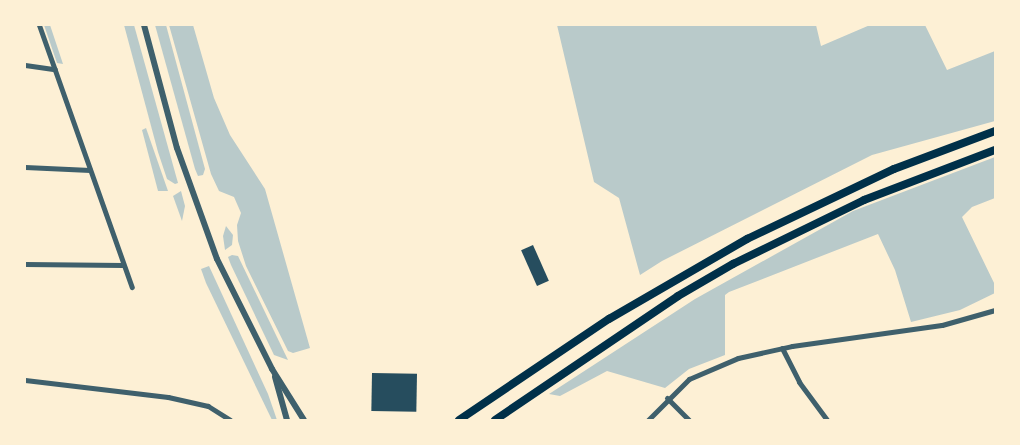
<!DOCTYPE html>
<html>
<head>
<meta charset="utf-8">
<style>
	body { margin:0 }
	#map { position:relative; width:1020px; height:445px; overflow:hidden; background:#fdf0d5; font-family:Rubik,sans-serif }
	div>[style] { position:absolute }
	.green>* { inset:0; background:#b9caca }
	.building>* { inset:0; background:#264d5e; transform-origin:0 0 }
	.minor>* { height:5px; margin:-2.5px; padding:0 2.5px; transform-origin:2.5px; border-radius:2.5px; background:#3f606c }
	.tertiary>* { height:6px; margin:-3px; padding:0 3px; transform-origin:3px; border-radius:3px; background:#3f606c }
	.primary>* { height:8px; margin:-4px; padding:0 4px; transform-origin:4px; border-radius:4px; background:#003049 }
	span { translate:-50% -50%; white-space:nowrap; text-align:center; line-height:1.15; -webkit-text-stroke:4px #fdf0d5; paint-order:stroke }
	.frame { position:absolute; inset:0; border:26px solid #fdf0d5; pointer-events:none }
</style>
</head>
<body>
<div id="map">
	<div class="green">
		<i style="clip-path:polygon(44px 25px,50px 25px,63px 64px,57px 63px)"></i>
		<i style="clip-path:polygon(124px 25px,134px 25px,178px 183px,175px 184px,167px 179px,158px 152px)"></i>
		<i style="clip-path:polygon(155px 25px,166px 25px,205px 169px,203px 175px,198px 176px,195px 169px)"></i>
		<i style="clip-path:polygon(169px 25px,193px 25px,214px 98px,230px 135px,265px 189px,310px 348px,293px 353px,288px 351px,246px 266px,238px 241px,237px 225px,241px 213px,234px 197px,219px 191px,211px 174px)"></i>
		<i style="clip-path:polygon(557px 25px,816px 25px,821px 46px,870px 25px,925px 25px,947px 70px,995px 51px,995px 121px,872px 155px,662px 261px,640px 275px,619px 198px,594px 182px)"></i>
		<i style="clip-path:polygon(146px 128px,168px 191px,158px 191px,142px 130px)"></i>
		<i style="clip-path:polygon(995px 157px,995px 198px,972px 207px,962px 217px,995px 285px,995px 293px,960px 310px,911px 322px,895px 270px,878px 234px,729px 292px,725px 295px,725px 355px,689px 369px,665px 388px,607px 371px,560px 396px,549px 394px,695px 299px,853px 211px)"></i>
		<i style="clip-path:polygon(181px 191px,185px 206px,182px 221px,173px 196px)"></i>
		<i style="clip-path:polygon(226px 226px,233px 235px,232px 245px,225px 250px,223px 236px)"></i>
		<i style="clip-path:polygon(232px 255px,238px 256px,288px 360px,274px 355px,231px 265px,228px 257px)"></i>
		<i style="clip-path:polygon(209px 266px,268px 394px,277px 420px,272px 420px,206px 283px,201px 269px)"></i>
	</div>
	<div class="building">
		<i style="left:533px;top:245px;width:39px;height:13px;rotate:66deg"></i>
		<i style="left:372px;top:373px;width:45px;height:38px;rotate:1deg"></i>
	</div>
	<div class="minor">
		<i style="left:39px;top:25px;width:278px;rotate:70.5deg"></i>
		<i style="left:25px;top:65px;width:30px;rotate:8deg"></i>
		<i style="left:25px;top:167px;width:65px;rotate:2.6deg"></i>
		<i style="left:25px;top:264px;width:98px;rotate:0.6deg"></i>
		<i style="left:782px;top:348px;width:38px;rotate:63deg"></i>
		<i style="left:799px;top:382px;width:47px;rotate:53.6deg"></i>
		<i style="left:25px;top:380px;width:144px;rotate:6.8deg"></i>
		<i style="left:168px;top:397px;width:41px;rotate:12.7deg"></i>
		<i style="left:208px;top:406px;width:26px;rotate:32deg"></i>
		<i style="left:667px;top:398px;width:31px;rotate:45deg"></i>
		<i style="left:648px;top:420px;width:58px;rotate:-45deg"></i>
		<i style="left:689px;top:379px;width:53px;rotate:-23.2deg"></i>
		<i style="left:738px;top:358px;width:55px;rotate:-12.5deg"></i>
		<i style="left:792px;top:346px;width:151px;rotate:-8deg"></i>
		<i style="left:942px;top:325px;width:55px;rotate:-15.8deg"></i>
	</div>
	<div class="tertiary">
		<i style="left:144px;top:25px;width:127px;rotate:75deg"></i>
		<i style="left:177px;top:148px;width:118px;rotate:70.2deg"></i>
		<i style="left:217px;top:259px;width:123px;rotate:63.4deg"></i>
		<i style="left:272px;top:369px;width:60px;rotate:57.9deg"></i>
		<i style="left:275px;top:377px;width:45px;rotate:74.4deg"></i>
	</div>
	<div class="primary">
		<i style="left:459px;top:420px;width:181px;rotate:-34deg"></i>
		<i style="left:609px;top:319px;width:160px;rotate:-30.1deg"></i>
		<i style="left:747px;top:239px;width:163px;rotate:-25.5deg"></i>
		<i style="left:894px;top:169px;width:108px;rotate:-20.6deg"></i>
		<i style="left:495px;top:420px;width:221px;rotate:-34.1deg"></i>
		<i style="left:678px;top:296px;width:64px;rotate:-30.2deg"></i>
		<i style="left:733px;top:264px;width:146px;rotate:-26deg"></i>
		<i style="left:864px;top:200px;width:140px;rotate:-20.9deg"></i>
	</div>
	<div class="frame"></div>
</div>
</body>
</html>
